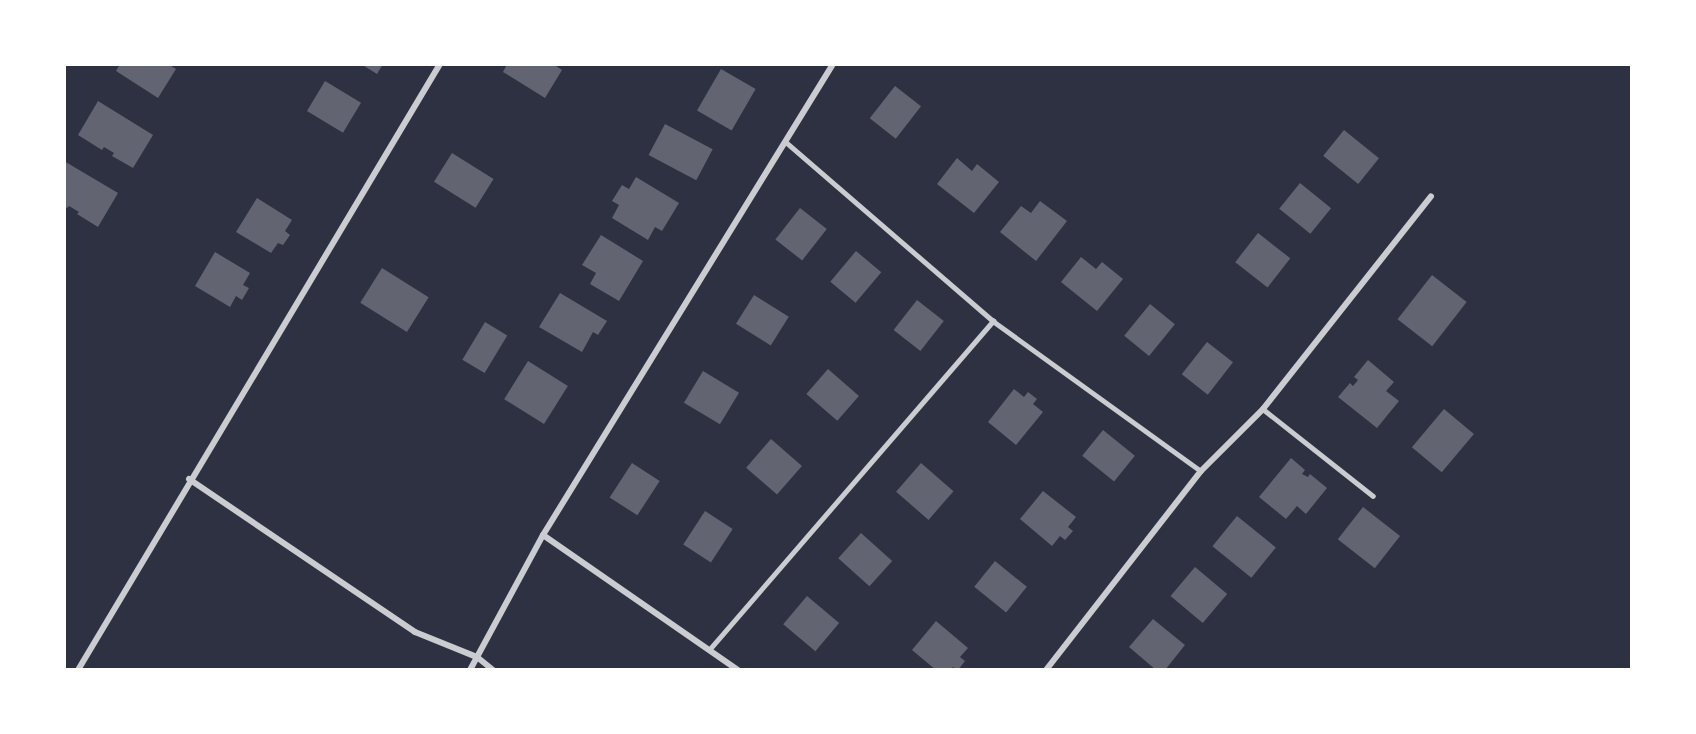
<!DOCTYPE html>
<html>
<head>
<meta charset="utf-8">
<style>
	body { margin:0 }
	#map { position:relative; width:1696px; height:734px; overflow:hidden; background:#2d3142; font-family:"Source Sans 3",sans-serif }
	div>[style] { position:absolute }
	.building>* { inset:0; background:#626471; transform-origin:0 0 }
	.service>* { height:4.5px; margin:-2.25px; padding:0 2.25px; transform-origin:2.25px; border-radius:2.25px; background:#caccd0 }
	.minor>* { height:6px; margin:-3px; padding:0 3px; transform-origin:3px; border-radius:3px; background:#caccd0 }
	span { translate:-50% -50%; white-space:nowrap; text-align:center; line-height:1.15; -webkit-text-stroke:5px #fff; paint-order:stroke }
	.frame { position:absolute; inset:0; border:66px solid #fff; pointer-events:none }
</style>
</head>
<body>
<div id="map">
	<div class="building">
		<i style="clip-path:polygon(120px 64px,168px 64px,176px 69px,158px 98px,116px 71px)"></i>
		<i style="clip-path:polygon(361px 64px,383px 64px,377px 74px)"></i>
		<i style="clip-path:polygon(507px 64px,553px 64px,562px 70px,545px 98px,503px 72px)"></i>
		<i style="left:721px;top:69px;width:40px;height:48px;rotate:30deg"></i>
		<i style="left:325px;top:81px;width:42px;height:35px;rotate:31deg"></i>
		<i style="left:895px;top:86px;width:33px;height:41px;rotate:38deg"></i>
		<i style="clip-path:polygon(98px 101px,153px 135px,133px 168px,112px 156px,114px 153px,104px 147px,102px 150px,78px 135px)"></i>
		<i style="left:665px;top:124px;width:54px;height:35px;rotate:28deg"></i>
		<i style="left:1344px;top:130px;width:45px;height:33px;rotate:39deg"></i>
		<i style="left:452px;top:153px;width:49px;height:34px;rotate:32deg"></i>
		<i style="clip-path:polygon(957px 158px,972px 171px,977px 164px,999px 182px,974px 213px,937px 184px)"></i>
		<i style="clip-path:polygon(64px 161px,118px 193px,98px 227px,77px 214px,79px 212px,69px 206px,67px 208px,64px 206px)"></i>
		<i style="clip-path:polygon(636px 177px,679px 203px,662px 231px,655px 227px,648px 240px,612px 218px,619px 205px,612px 201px,622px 185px,629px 189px)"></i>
		<i style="left:1300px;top:183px;width:40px;height:33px;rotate:39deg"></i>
		<i style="clip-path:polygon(257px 198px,292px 220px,285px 231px,290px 235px,283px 245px,278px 243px,271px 253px,236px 232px)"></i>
		<i style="clip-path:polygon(1040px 201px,1067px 221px,1036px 261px,1000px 232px,1021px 206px,1031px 213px)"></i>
		<i style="left:800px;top:208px;width:34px;height:40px;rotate:38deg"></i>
		<i style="left:1258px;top:233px;width:41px;height:37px;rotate:38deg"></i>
		<i style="clip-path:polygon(601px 235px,643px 261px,619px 301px,590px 284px,596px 273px,582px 265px)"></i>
		<i style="left:856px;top:251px;width:33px;height:40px;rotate:40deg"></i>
		<i style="clip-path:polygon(215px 252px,250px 273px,243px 285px,249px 288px,242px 300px,236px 296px,230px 307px,195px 286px)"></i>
		<i style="clip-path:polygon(1081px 257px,1096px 269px,1102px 262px,1123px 279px,1097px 311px,1061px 282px)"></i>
		<i style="left:382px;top:268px;width:55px;height:41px;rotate:32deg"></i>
		<i style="left:1432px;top:275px;width:44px;height:56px;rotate:38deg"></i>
		<i style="clip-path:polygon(560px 293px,607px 321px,598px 335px,593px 332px,582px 352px,539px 327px)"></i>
		<i style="left:754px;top:295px;width:41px;height:34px;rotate:32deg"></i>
		<i style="left:917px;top:300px;width:34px;height:38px;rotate:38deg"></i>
		<i style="left:1150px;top:304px;width:32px;height:41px;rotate:39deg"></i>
		<i style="left:485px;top:322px;width:26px;height:44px;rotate:31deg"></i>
		<i style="left:1207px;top:342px;width:33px;height:41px;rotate:38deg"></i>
		<i style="clip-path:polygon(1368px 360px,1394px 382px,1386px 391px,1399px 401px,1377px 428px,1338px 397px,1350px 383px,1353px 386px,1358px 380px,1354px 377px)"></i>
		<i style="left:528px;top:361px;width:47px;height:45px;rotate:32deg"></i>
		<i style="left:828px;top:369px;width:41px;height:33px;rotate:41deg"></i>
		<i style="left:703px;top:371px;width:42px;height:37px;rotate:31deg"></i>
		<i style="clip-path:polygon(1014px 389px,1024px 397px,1028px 392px,1037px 399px,1033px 404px,1043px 412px,1016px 445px,988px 422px)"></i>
		<i style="left:1444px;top:409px;width:39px;height:50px;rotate:40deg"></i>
		<i style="left:1103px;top:430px;width:41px;height:33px;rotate:39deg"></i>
		<i style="left:771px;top:439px;width:41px;height:38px;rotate:41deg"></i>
		<i style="clip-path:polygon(1291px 458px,1305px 470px,1302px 474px,1308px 477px,1310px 474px,1327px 488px,1306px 514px,1297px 506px,1286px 519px,1259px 497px)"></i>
		<i style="left:632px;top:463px;width:33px;height:41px;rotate:33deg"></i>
		<i style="left:921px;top:463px;width:43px;height:38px;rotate:41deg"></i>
		<i style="clip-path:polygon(1043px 491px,1076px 517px,1068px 527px,1073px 531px,1065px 540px,1060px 536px,1052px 546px,1020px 519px)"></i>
		<i style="left:1363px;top:507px;width:47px;height:41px;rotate:38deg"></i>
		<i style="left:705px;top:511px;width:33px;height:40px;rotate:33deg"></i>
		<i style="left:1237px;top:516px;width:50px;height:39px;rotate:39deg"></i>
		<i style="left:861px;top:533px;width:42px;height:34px;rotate:42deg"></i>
		<i style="left:995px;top:561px;width:41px;height:33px;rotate:39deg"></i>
		<i style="left:1195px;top:567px;width:42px;height:38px;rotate:40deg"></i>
		<i style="left:807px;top:596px;width:42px;height:37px;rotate:40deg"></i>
		<i style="clip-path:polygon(1153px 619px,1185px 645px,1165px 670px,1156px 670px,1129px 647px)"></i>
		<i style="clip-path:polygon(936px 621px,968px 648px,960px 657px,965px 661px,958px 670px,953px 667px,950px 670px,936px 670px,912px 650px)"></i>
	</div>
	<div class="service">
		<i style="left:787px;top:143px;width:272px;rotate:40.8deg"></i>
		<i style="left:993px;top:321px;width:256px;rotate:35.8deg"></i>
		<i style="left:1263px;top:409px;width:140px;rotate:38.3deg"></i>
		<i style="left:709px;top:650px;width:435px;rotate:-49.2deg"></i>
	</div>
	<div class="minor">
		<i style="left:189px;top:479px;width:273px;rotate:34.1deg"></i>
		<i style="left:415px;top:632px;width:67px;rotate:22deg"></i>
		<i style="left:477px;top:657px;width:21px;rotate:39deg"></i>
		<i style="left:543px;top:535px;width:237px;rotate:34.7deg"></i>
		<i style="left:78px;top:670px;width:706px;rotate:-59.15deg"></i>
		<i style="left:470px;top:670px;width:153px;rotate:-61.6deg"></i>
		<i style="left:543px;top:535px;width:553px;rotate:-58.38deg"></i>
		<i style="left:1046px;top:670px;width:252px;rotate:-52.1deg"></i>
		<i style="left:1201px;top:471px;width:88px;rotate:-45deg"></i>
		<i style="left:1263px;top:409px;width:271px;rotate:-51.7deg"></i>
	</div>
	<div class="frame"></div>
</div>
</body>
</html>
